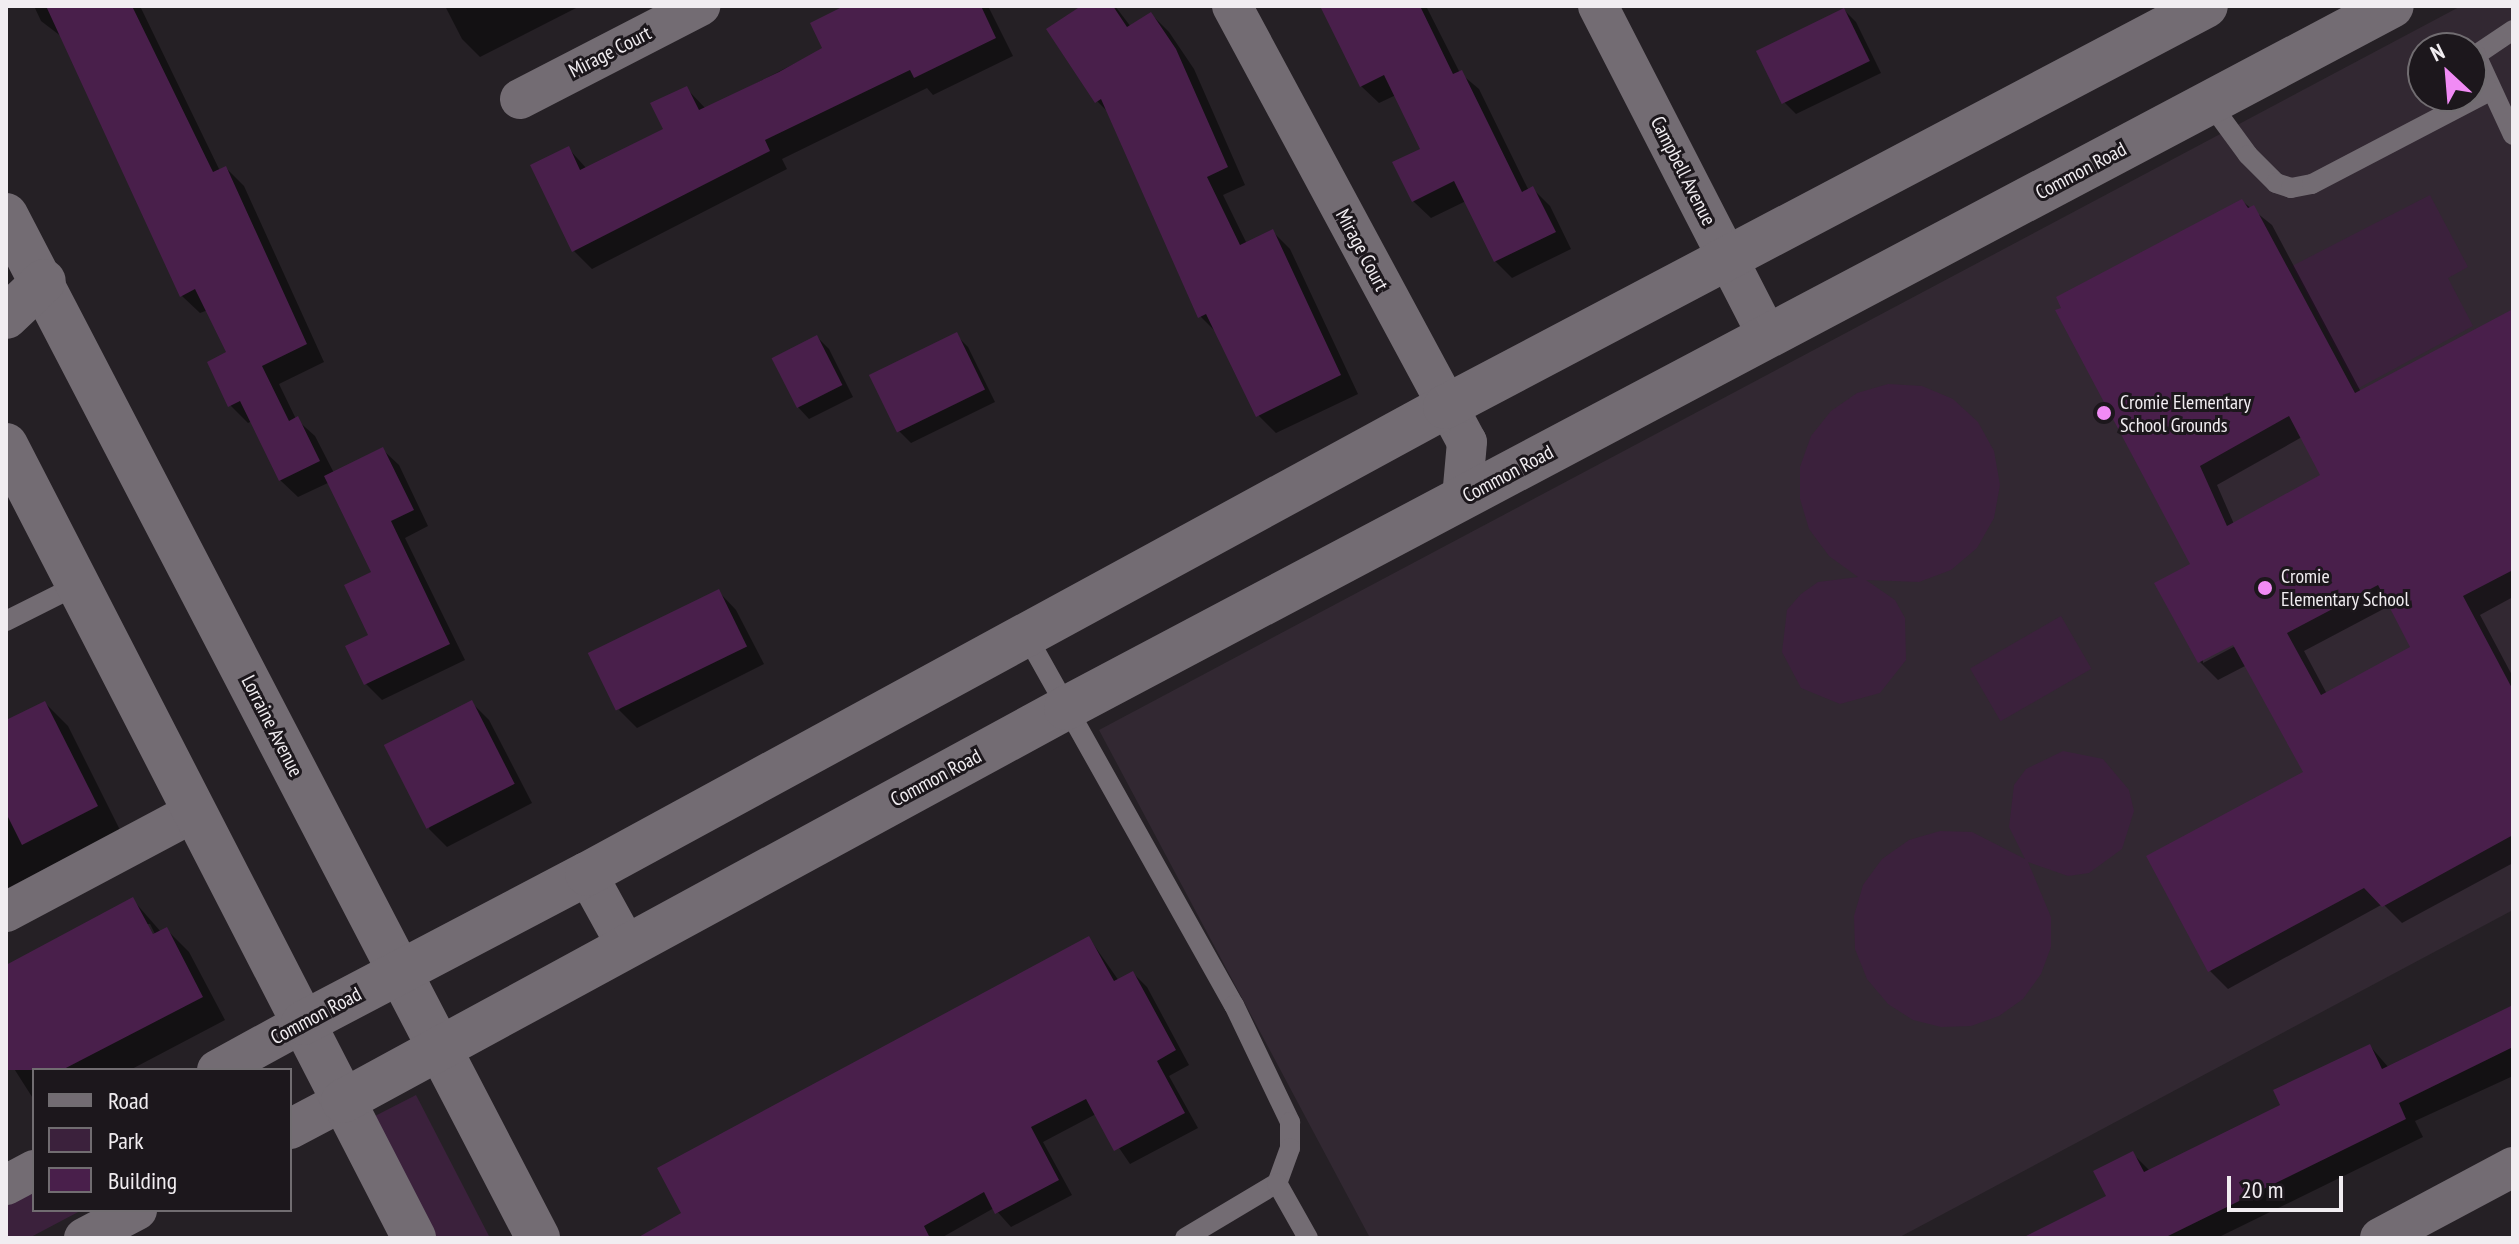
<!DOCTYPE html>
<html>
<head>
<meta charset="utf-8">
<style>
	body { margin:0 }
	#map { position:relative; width:2519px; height:1244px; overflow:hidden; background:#252025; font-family:"PT Sans Narrow",sans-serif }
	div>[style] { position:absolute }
	.built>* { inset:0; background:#322832 }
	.green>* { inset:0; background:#3b213c; transform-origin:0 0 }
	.shadow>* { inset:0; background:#0007 }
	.building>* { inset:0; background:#491f4b; transform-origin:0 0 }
	.service>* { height:20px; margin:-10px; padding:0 10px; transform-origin:10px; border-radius:10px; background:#736c73 }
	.minor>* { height:40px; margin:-20px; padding:0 20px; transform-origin:20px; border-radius:20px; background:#736c73 }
	.tertiary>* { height:44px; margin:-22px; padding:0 22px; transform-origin:22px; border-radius:22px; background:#736c73 }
	.dots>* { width:22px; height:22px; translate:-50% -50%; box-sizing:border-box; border:4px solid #1c171c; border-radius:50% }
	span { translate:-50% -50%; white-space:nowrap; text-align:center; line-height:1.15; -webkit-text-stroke:6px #1c171c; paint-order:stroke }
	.street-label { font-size:20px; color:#f1edf1 }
	.poi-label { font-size:20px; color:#f1edf1 }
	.left { translate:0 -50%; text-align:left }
	.frame { position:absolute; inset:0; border:8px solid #f1edf1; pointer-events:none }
	.legend { position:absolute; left:32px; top:1068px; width:260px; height:144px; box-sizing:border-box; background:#1c171c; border:2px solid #716d71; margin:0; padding:10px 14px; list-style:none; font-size:24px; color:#f1edf1 }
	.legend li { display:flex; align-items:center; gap:16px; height:40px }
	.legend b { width:40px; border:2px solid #716d71 }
	.north { position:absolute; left:2407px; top:32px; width:80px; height:80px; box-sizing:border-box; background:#1c171c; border:2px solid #716d71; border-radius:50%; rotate:334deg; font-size:22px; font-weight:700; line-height:32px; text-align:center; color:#f1edf1 }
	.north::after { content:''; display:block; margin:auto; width:28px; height:36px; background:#f18bf5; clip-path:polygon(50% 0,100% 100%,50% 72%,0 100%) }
	.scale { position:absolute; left:2227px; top:1176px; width:116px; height:36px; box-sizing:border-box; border:4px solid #f1edf1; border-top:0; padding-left:10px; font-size:24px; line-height:28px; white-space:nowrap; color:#f1edf1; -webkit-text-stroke:6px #1c171c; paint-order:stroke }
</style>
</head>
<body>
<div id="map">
	<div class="built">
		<i style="clip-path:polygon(evenodd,2461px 6px,2513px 6px,2513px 910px,1898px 1238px,1370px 1238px,1099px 730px,2461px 6px,2423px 48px,2471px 48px,2471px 96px,2423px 96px,2423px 48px)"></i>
	</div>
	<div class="green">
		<i style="clip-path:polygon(2430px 195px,2468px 267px,2448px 278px,2473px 326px,2357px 389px,2292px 266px)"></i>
		<i style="clip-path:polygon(1888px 384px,1922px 386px,1953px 399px,1978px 422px,1994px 451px,2000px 485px,1994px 518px,1977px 548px,1951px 570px,1919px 582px,1866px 580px,1895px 600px,1905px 618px,1906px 660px,1880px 693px,1840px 704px,1801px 688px,1782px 652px,1787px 610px,1801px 594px,1818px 582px,1858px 577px,1829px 556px,1809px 529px,1800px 499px,1800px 467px,1811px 436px,1831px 411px,1857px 393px)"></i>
		<i style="left:2061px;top:616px;width:61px;height:105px;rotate:60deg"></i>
		<i style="clip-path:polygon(2063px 751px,2103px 759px,2129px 790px,2134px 811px,2122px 849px,2089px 873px,2068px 876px,2028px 862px,2051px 917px,2051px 947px,2041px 974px,2023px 999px,1999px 1016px,1971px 1026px,1941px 1027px,1913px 1020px,1888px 1004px,1867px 979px,1855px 949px,1854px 916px,1863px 885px,1882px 859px,1909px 840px,1940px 831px,1972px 832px,2025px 859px,2009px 827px,2014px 785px,2026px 769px)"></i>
		<i style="clip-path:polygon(416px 1095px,490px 1238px,436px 1238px,375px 1116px)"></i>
		<i style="clip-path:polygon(34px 1191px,34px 1210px,82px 1210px,29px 1238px,6px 1238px,6px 1206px)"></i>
	</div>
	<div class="shadow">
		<i style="clip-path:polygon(34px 6px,140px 6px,220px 171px,226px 168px,244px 186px,324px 362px,279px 384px,296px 419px,315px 436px,334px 473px,383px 450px,399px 465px,428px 526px,405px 538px,465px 660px,382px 700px,366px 684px,348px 647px,371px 636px,374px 573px,330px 482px,298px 497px,280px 480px,252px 421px,248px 423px,230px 405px,229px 353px,208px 310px,200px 313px,182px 296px,62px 37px,41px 21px)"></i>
		<i style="clip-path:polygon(445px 6px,580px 6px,480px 57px,462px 39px)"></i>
		<i style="clip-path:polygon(849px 6px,988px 6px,1013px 56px,933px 95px,927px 88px,782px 159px,787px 169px,592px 269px,574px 251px,568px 148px,587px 169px,666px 130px,686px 88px,706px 109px,825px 48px)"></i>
		<i style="clip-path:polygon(1085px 6px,1115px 6px,1131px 27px,1151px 14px,1169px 32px,1194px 69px,1245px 185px,1223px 195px,1247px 244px,1272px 231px,1290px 249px,1358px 394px,1276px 433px,1258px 415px,1218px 334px,1200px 316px,1110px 114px,1097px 101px)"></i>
		<i style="clip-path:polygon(1323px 6px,1426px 6px,1460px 73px,1479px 89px,1529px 191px,1533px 189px,1550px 206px,1571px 249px,1512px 278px,1495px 261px,1466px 201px,1431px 218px,1413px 201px,1422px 149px,1396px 95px,1379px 103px,1361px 86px)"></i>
		<i style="clip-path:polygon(1844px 10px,1856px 22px,1881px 73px,1796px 114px,1784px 102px)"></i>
		<i style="clip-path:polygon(evenodd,2242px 201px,2272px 225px,2361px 392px,2513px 311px,2513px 597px,2480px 615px,2513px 677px,2513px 863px,2402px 923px,2383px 904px,2228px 989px,2210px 971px,2305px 773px,2247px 665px,2218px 680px,2200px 662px,2157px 584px,2192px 565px,2058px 311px,2242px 201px,2302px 437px,2322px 476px,2234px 524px,2217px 485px,2302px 437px,2242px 201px,2391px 605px,2413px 647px,2327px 694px,2304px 651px,2391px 605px,2242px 201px,2241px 638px,2243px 642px,2203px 663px,2203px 659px,2241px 638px)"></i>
		<i style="clip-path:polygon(956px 335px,968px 347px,995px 402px,911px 443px,899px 431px)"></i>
		<i style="clip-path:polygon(817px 337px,829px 349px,853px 397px,809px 419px,797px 406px)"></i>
		<i style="clip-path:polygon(719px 592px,736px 610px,764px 664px,637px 728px,619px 710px)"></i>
		<i style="clip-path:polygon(471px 702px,489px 720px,532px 803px,447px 847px,429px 829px)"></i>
		<i style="clip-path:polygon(45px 703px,68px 726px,120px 830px,6px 889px,6px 723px)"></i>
		<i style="clip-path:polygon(evenodd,133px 900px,161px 932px,166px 929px,189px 952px,225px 1020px,130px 1070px,34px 1070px,34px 1100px,6px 1056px,6px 967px,133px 900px,145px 924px,150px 924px,159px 942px,145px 924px)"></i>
		<i style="clip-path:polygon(1089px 938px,1119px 981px,1133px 973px,1147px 987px,1189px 1065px,1169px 1076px,1198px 1128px,1130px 1164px,1096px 1114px,1043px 1142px,1072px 1195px,1011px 1227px,994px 1208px,941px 1238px,673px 1238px)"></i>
		<i style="clip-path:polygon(2513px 1008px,2513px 1076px,2415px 1121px,2423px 1137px,2217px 1238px,2038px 1238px,2109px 1197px,2133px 1154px,2150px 1171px,2283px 1106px,2370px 1046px,2389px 1068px)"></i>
	</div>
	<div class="building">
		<i style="clip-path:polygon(46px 6px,132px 6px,213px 172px,226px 166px,307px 344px,262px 366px,289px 421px,298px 416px,320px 461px,279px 481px,240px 401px,228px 407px,207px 362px,226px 352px,195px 289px,180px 297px)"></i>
		<i style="clip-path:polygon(844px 6px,981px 6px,996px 38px,914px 78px,910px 70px,765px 140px,770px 151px,572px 252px,530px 165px,569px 146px,580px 170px,663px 129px,650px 103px,687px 86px,699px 110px,779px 72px,822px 48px,810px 23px)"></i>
		<i style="clip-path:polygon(1081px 6px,1113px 6px,1127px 27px,1151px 12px,1176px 49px,1228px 167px,1207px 177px,1240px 245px,1273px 229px,1341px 375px,1256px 417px,1206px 314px,1198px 318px,1101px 99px,1095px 103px,1046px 29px)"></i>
		<i style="clip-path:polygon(1320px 6px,1420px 6px,1453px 74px,1462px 70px,1522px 192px,1533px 186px,1556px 232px,1494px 262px,1454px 181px,1412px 202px,1392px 162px,1420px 149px,1384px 75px,1360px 87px)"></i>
		<i style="left:1844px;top:8px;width:59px;height:98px;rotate:64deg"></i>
		<i style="clip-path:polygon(evenodd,2242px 199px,2248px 208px,2254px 205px,2355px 393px,2513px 309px,2513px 570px,2463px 596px,2513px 690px,2513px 835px,2382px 907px,2364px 888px,2208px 972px,2146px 856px,2303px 772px,2233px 645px,2198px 663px,2154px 583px,2190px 564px,2055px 310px,2061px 308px,2056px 297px,2242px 199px,2289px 416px,2320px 475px,2227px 526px,2200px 466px,2289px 416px,2242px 199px,2378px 585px,2410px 647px,2321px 695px,2287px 633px,2378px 585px)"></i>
		<i style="left:957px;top:332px;width:64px;height:98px;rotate:64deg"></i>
		<i style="left:817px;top:335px;width:56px;height:51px;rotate:63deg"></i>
		<i style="clip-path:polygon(383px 447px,414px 510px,391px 521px,450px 644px,364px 685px,345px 646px,368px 635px,344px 585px,371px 572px,324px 476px)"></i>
		<i style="left:719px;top:589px;width:64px;height:146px;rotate:64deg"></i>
		<i style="left:472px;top:700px;width:94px;height:99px;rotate:63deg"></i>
		<i style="clip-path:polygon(45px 701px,98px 806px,22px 845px,6px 813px,6px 720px)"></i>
		<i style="clip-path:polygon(133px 897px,153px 934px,167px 927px,203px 997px,62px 1070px,6px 1070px,6px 965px)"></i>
		<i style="clip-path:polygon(1089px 936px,1114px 981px,1133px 971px,1176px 1050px,1157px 1061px,1185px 1113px,1114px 1151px,1086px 1099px,1031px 1127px,1059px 1180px,995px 1214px,984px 1192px,924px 1226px,930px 1238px,637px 1238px,681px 1213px,657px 1168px)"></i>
		<i style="clip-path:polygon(2513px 1005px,2513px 1047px,2399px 1103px,2406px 1119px,2164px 1238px,2022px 1238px,2106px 1196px,2093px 1171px,2133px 1151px,2144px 1172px,2280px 1105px,2273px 1090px,2370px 1044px,2382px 1069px)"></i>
	</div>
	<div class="service">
		<i style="left:2513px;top:30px;width:45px;rotate:146deg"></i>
		<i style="left:2476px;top:55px;width:88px;rotate:65.2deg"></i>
		<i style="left:2210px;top:103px;width:64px;rotate:53.8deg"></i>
		<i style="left:2248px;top:155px;width:40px;rotate:45deg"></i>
		<i style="left:2276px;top:183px;width:16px;rotate:18deg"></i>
		<i style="left:2291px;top:188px;width:21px;rotate:-11deg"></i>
		<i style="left:2312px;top:184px;width:201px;rotate:-27.6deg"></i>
		<i style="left:6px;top:621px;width:80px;rotate:-26.6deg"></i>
		<i style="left:1025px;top:633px;width:427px;rotate:60.7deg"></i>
		<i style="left:1234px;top:1005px;width:130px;rotate:64.4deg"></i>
		<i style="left:1290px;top:1122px;width:26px;rotate:90deg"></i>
		<i style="left:1290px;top:1148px;width:37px;rotate:110deg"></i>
		<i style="left:1277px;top:1183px;width:107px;rotate:149.1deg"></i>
		<i style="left:1277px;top:1183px;width:63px;rotate:60.6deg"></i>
	</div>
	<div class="minor">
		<i style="left:1232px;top:6px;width:495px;rotate:61.7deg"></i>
		<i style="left:1467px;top:442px;width:56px;rotate:95.1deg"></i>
		<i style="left:1598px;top:6px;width:372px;rotate:62.8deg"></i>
		<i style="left:520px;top:99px;width:203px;rotate:-27.3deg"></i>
		<i style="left:587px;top:874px;width:81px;rotate:61.2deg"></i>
		<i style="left:6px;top:912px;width:213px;rotate:-28deg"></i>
		<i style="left:217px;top:1070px;width:98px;rotate:-28.7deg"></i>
		<i style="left:290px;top:1129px;width:60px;rotate:-27.8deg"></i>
		<i style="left:6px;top:1185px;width:32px;rotate:-28deg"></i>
		<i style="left:84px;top:1238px;width:60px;rotate:-27.8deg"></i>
		<i style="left:2380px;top:1238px;width:151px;rotate:-28.1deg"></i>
	</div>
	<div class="tertiary">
		<i style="left:6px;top:215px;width:1153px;rotate:62.52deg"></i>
		<i style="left:6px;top:317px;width:52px;rotate:-43.5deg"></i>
		<i style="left:6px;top:445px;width:892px;rotate:62.77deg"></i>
		<i style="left:303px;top:1023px;width:321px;rotate:-27.7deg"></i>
		<i style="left:587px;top:874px;width:977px;rotate:-28.56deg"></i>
		<i style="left:1445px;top:407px;width:860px;rotate:-27.79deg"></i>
		<i style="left:343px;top:1101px;width:823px;rotate:-28.53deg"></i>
		<i style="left:1066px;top:708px;width:1500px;rotate:-27.9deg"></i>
	</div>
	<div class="dots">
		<i style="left:2104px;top:413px;background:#f18bf5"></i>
		<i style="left:2265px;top:588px;background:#f18bf5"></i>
	</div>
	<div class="street-label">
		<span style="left:610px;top:52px;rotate:-27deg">Mirage Court</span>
		<span style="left:1683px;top:171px;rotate:63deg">Campbell Avenue</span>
		<span style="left:2081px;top:171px;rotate:-28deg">Common Road</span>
		<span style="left:1362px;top:250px;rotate:62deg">Mirage Court</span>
		<span style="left:1508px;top:474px;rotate:-28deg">Common Road</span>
		<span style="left:272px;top:726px;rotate:63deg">Lorraine Avenue</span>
		<span style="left:936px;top:778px;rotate:-28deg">Common Road</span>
		<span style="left:316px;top:1016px;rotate:-28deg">Common Road</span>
	</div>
	<div class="poi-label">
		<span class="left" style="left:2120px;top:414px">Cromie Elementary<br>School Grounds</span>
		<span class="left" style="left:2281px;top:588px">Cromie<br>Elementary School</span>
	</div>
	<div class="frame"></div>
	<ul class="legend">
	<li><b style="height:10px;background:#736c73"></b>Road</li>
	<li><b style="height:22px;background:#3b213c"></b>Park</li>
	<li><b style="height:22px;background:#491f4b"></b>Building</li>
	</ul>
	<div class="north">N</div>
	<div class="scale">20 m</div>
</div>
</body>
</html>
